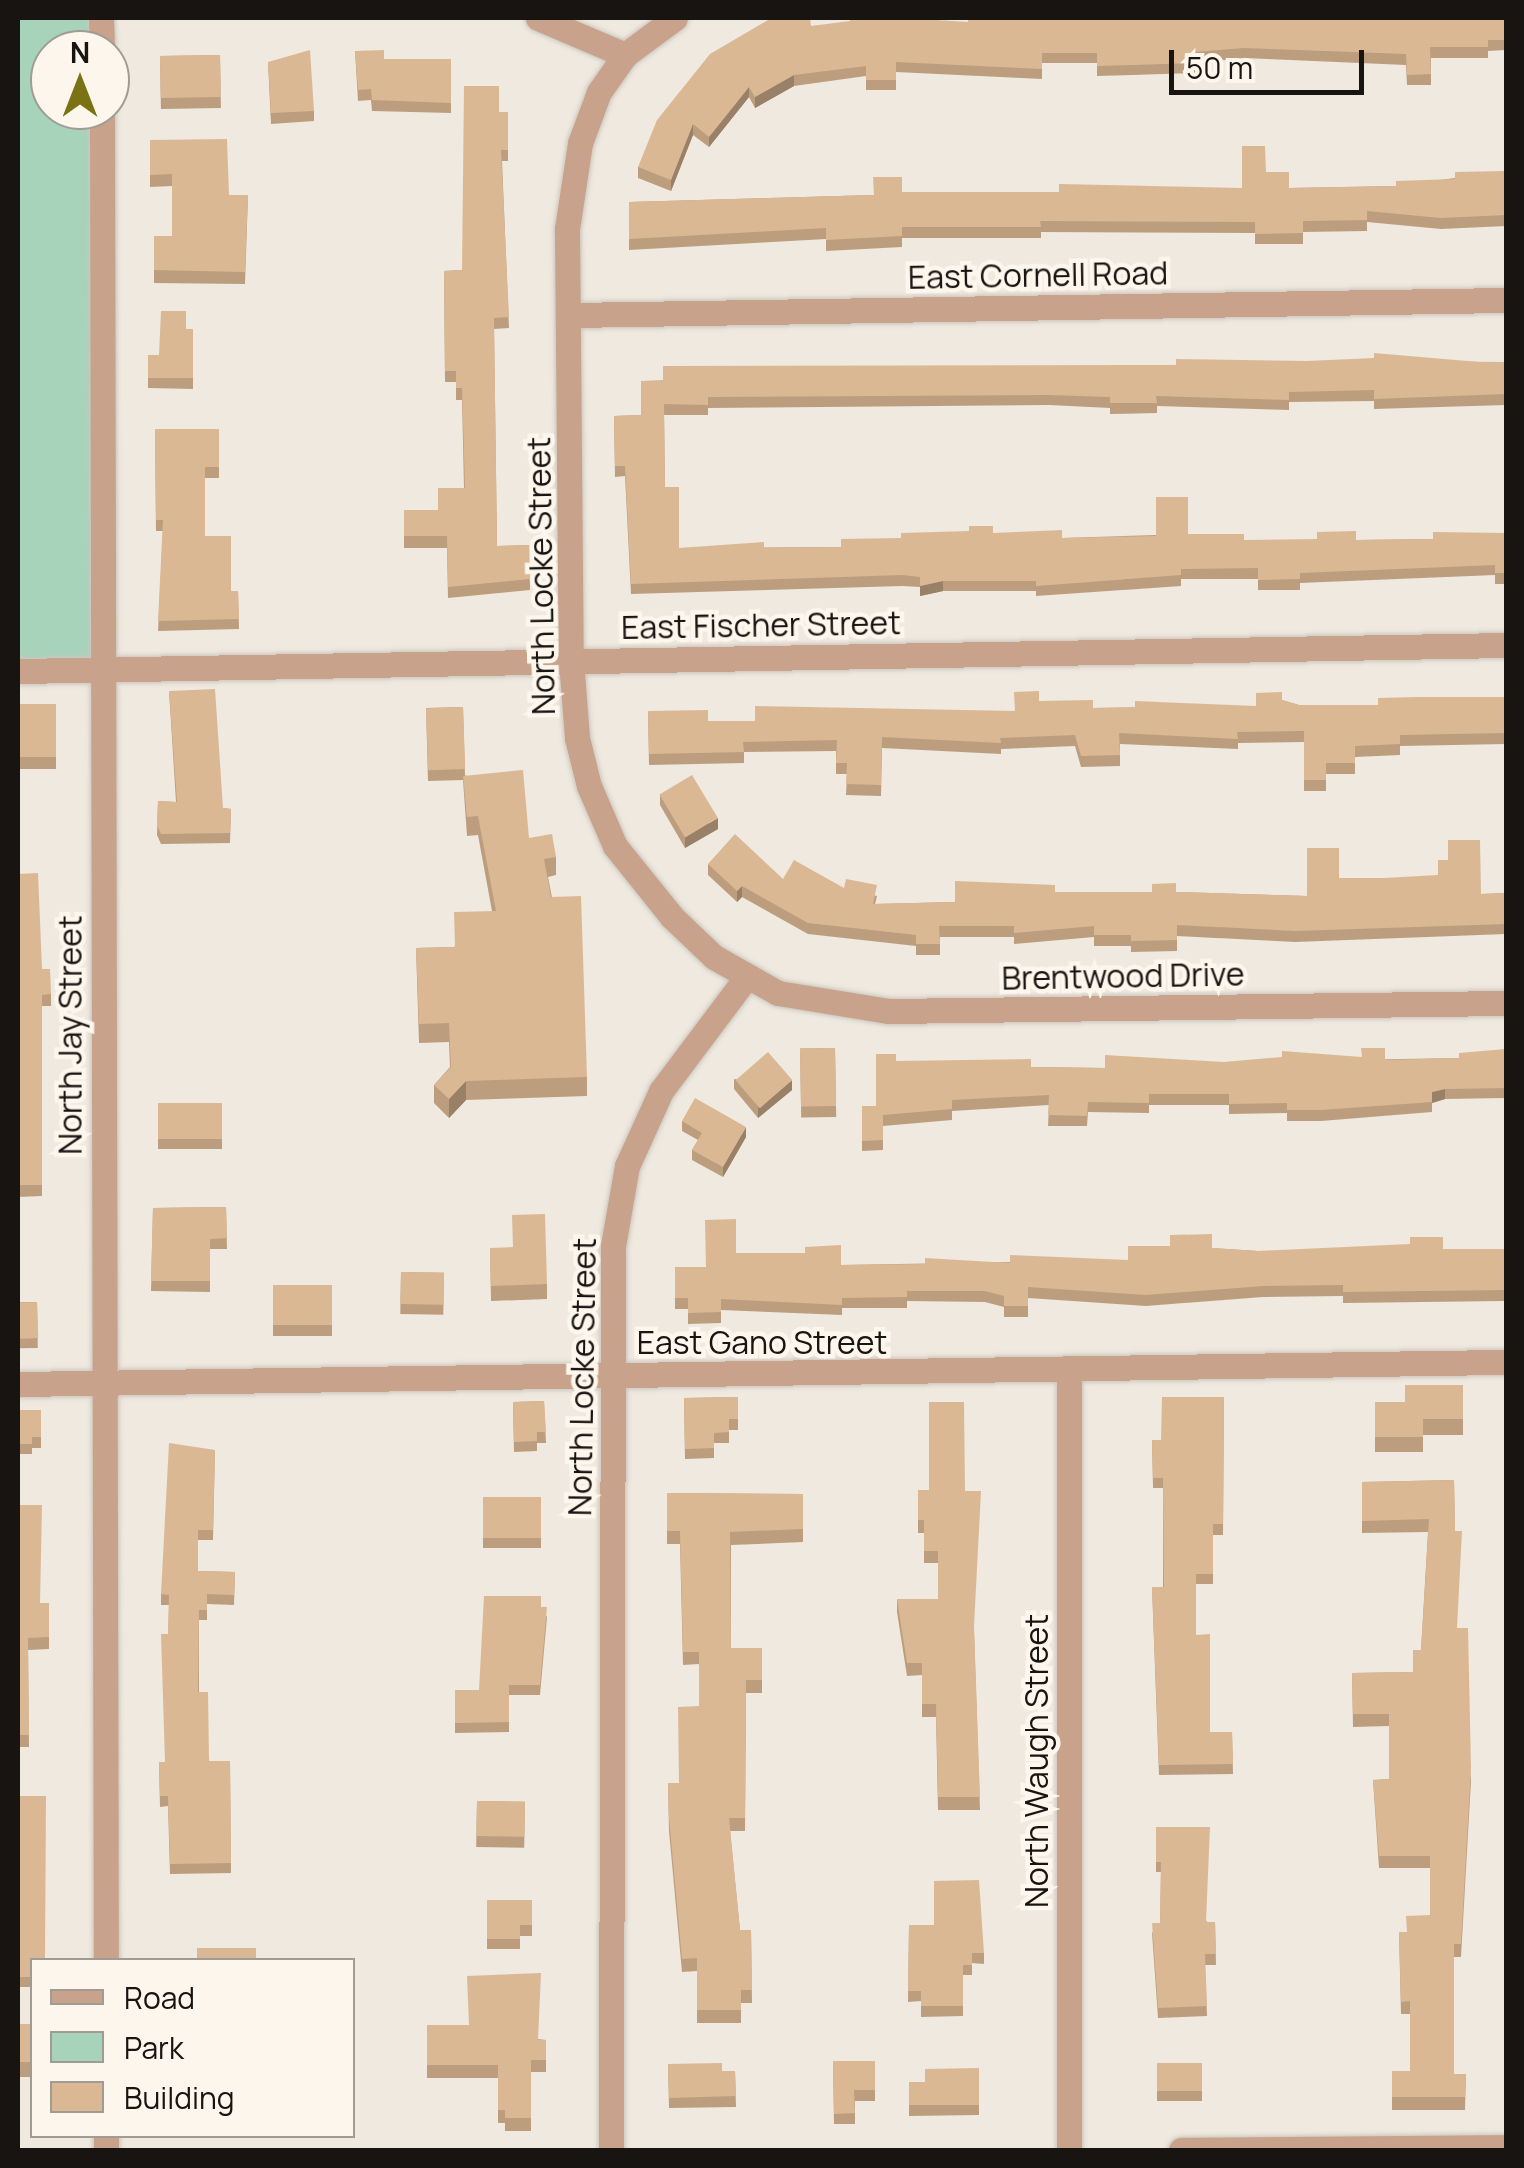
<!DOCTYPE html>
<html>
<head>
<meta charset="utf-8">
<style>
	body { margin:0 }
	#map { position:relative; width:1524px; height:2168px; overflow:hidden; background:#efe9df; font-family:Manrope,sans-serif }
	div>[style] { position:absolute }
	.green>* { inset:0; background:#a7d3bb }
	.roads { filter:drop-shadow(0 0 2px #ccc7be) drop-shadow(0 0 2px #ccc7be) }
	.street>* { height:25px; margin:-12.5px; padding:0 12.5px; transform-origin:12.5px; border-radius:12.5px; background:#c8a28b }
	.wall>* { inset:0; background:#bc9e7f; transform-origin:0 0 }
	.shaded-wall>* { inset:0; background:#998168 }
	.building>* { inset:0; background:#dbb894; transform-origin:0 0 }
	span { translate:-50% -50%; white-space:nowrap; text-align:center; line-height:1.15; -webkit-text-stroke:9px #fcf6ec; paint-order:stroke }
	.street-label { font-size:32px; color:#171411 }
	.frame { position:absolute; inset:0; border:20px solid #171411; pointer-events:none }
	.legend { position:absolute; left:30px; top:1958px; width:325px; height:180px; box-sizing:border-box; background:#fcf6ec; border:2px solid #a09c94; margin:0; padding:12px 18px; list-style:none; font-size:30px; color:#171411 }
	.legend li { display:flex; align-items:center; gap:20px; height:50px }
	.legend b { width:50px; border:2px solid #a09c94 }
	.north { position:absolute; left:30px; top:30px; width:100px; height:100px; box-sizing:border-box; background:#fcf6ec; border:2px solid #a09c94; border-radius:50%; rotate:0deg; font-size:28px; font-weight:700; line-height:40px; text-align:center; color:#171411 }
	.north::after { content:''; display:block; margin:auto; width:35px; height:45px; background:#7a7214; clip-path:polygon(50% 0,100% 100%,50% 72%,0 100%) }
	.scale { position:absolute; left:1169px; top:50px; width:195px; height:45px; box-sizing:border-box; border:5px solid #171411; border-top:0; padding-left:12px; font-size:30px; line-height:35px; white-space:nowrap; color:#171411; -webkit-text-stroke:8px #fcf6ec; paint-order:stroke }
</style>
</head>
<body>
<div id="map">
	<div class="green">
		<i style="clip-path:polygon(18px 18px,101px 18px,102px 50px,50px 50px,50px 110px,102px 110px,102px 670px,18px 671px)"></i>
	</div>
	<div class="roads">
		<div class="street">
			<i style="left:101px;top:18px;width:32px;rotate:88deg"></i>
			<i style="left:538px;top:18px;width:95px;rotate:23deg"></i>
			<i style="left:625px;top:55px;width:62px;rotate:-36.5deg"></i>
			<i style="left:625px;top:55px;width:45px;rotate:125.1deg"></i>
			<i style="left:599px;top:92px;width:54px;rotate:110.4deg"></i>
			<i style="left:580px;top:143px;width:87px;rotate:98.6deg"></i>
			<i style="left:567px;top:229px;width:432px;rotate:89.5deg"></i>
			<i style="left:571px;top:661px;width:77px;rotate:85.5deg"></i>
			<i style="left:577px;top:738px;width:49px;rotate:76deg"></i>
			<i style="left:589px;top:786px;width:65px;rotate:66.6deg"></i>
			<i style="left:615px;top:846px;width:91px;rotate:51.2deg"></i>
			<i style="left:672px;top:917px;width:58px;rotate:43.6deg"></i>
			<i style="left:714px;top:957px;width:73px;rotate:29.4deg"></i>
			<i style="left:778px;top:993px;width:111px;rotate:9.3deg"></i>
			<i style="left:888px;top:1011px;width:618px;rotate:-0.74deg"></i>
			<i style="left:102px;top:110px;width:1850px;rotate:89.88deg"></i>
			<i style="left:571px;top:315px;width:935px;rotate:-0.92deg"></i>
			<i style="left:18px;top:671px;width:1488px;rotate:-1deg"></i>
			<i style="left:18px;top:1384px;width:1488px;rotate:-0.85deg"></i>
			<i style="left:106px;top:2136px;width:14px;rotate:90deg"></i>
			<i style="left:611px;top:2150px;width:904px;rotate:-89.87deg"></i>
			<i style="left:613px;top:1246px;width:81px;rotate:-80.1deg"></i>
			<i style="left:627px;top:1166px;width:82px;rotate:-65.6deg"></i>
			<i style="left:661px;top:1091px;width:140px;rotate:-53.1deg"></i>
			<i style="left:1069px;top:2150px;width:779px;rotate:-90deg"></i>
			<i style="left:1181px;top:2150px;width:325px;rotate:-0.5deg"></i>
		</div>
	</div>
	<div class="wall">
		<i style="clip-path:polygon(1506px 18px,1506px 50px,1488px 51px,1488px 58px,1431px 58px,1431px 85px,1407px 85px,1406px 65px,1244px 58px,1195px 63px,1195px 73px,1097px 76px,1097px 63px,1042px 63px,1042px 79px,896px 72px,896px 90px,866px 90px,866px 76px,794px 86px,755px 108px,749px 97px,709px 147px,693px 135px,671px 191px,638px 178px,638px 167px,811px 26px,968px 22px)"></i>
		<i style="clip-path:polygon(355px 51px,384px 59px,451px 59px,451px 113px,372px 111px,371px 100px,358px 101px)"></i>
		<i style="left:220px;top:55px;width:53px;height:60px;rotate:89deg"></i>
		<i style="clip-path:polygon(268px 62px,314px 111px,314px 121px,271px 124px)"></i>
		<i style="clip-path:polygon(499px 112px,508px 112px,508px 161px,502px 161px,509px 328px,494px 329px,497px 546px,530px 545px,530px 590px,448px 598px,447px 548px,404px 548px,404px 510px,438px 510px,464px 488px,462px 400px,456px 400px,456px 382px,445px 382px,444px 271px,462px 270px)"></i>
		<i style="clip-path:polygon(150px 140px,229px 195px,248px 195px,245px 284px,154px 283px,154px 236px,172px 236px,172px 186px,150px 187px)"></i>
		<i style="clip-path:polygon(1506px 171px,1506px 226px,1441px 229px,1367px 222px,1367px 231px,1303px 232px,1303px 244px,1255px 244px,1255px 233px,1041px 232px,1041px 238px,902px 238px,902px 247px,826px 251px,826px 239px,629px 250px,629px 202px,873px 195px,902px 192px,1059px 192px,1242px 188px,1266px 172px,1289px 188px,1396px 186px)"></i>
		<i style="clip-path:polygon(186px 329px,193px 329px,193px 389px,148px 388px,148px 355px,159px 355px)"></i>
		<i style="clip-path:polygon(1307px 361px,1506px 362px,1506px 405px,1374px 409px,1374px 401px,1289px 402px,1289px 410px,1157px 406px,1157px 413px,1110px 414px,1110px 408px,1049px 405px,708px 408px,708px 415px,664px 415px,665px 487px,679px 548px,841px 547px,901px 538px,993px 533px,1062px 538px,1188px 534px,1244px 540px,1356px 540px,1433px 539px,1506px 533px,1506px 584px,1495px 584px,1495px 575px,1300px 583px,1300px 590px,1258px 590px,1258px 579px,1181px 579px,1181px 586px,1036px 596px,1036px 591px,943px 591px,920px 596px,920px 587px,902px 586px,631px 594px,625px 476px,615px 477px,614px 416px,641px 415px,641px 381px)"></i>
		<i style="clip-path:polygon(155px 429px,219px 429px,219px 478px,205px 478px,205px 536px,231px 591px,238px 591px,239px 629px,158px 631px,163px 531px,156px 531px)"></i>
		<i style="clip-path:polygon(169px 691px,223px 808px,231px 809px,230px 843px,161px 844px,157px 835px,158px 801px,176px 802px)"></i>
		<i style="clip-path:polygon(1506px 697px,1506px 744px,1400px 746px,1400px 755px,1355px 757px,1355px 774px,1326px 774px,1326px 791px,1304px 791px,1304px 742px,1238px 743px,1238px 749px,1120px 744px,1120px 766px,1081px 767px,1075px 746px,1001px 749px,1001px 754px,882px 748px,881px 796px,846px 795px,847px 774px,836px 774px,836px 751px,744px 752px,744px 763px,649px 765px,648px 711px,708px 721px,755px 721px,1014px 711px,1039px 701px,1093px 708px,1256px 706px,1282px 700px,1299px 705px,1378px 705px)"></i>
		<i style="left:18px;top:704px;width:38px;height:65px"></i>
		<i style="clip-path:polygon(463px 707px,465px 775px,529px 838px,556px 857px,556px 875px,548px 877px,587px 1077px,587px 1096px,466px 1100px,449px 1118px,434px 1103px,434px 1085px,450px 1067px,449px 1042px,419px 1043px,416px 948px,454px 947px,492px 911px,478px 835px,467px 836px,463px 780px,428px 781px,426px 708px)"></i>
		<i style="clip-path:polygon(660px 795px,718px 829px,685px 848px,660px 805px)"></i>
		<i style="clip-path:polygon(708px 864px,783px 879px,844px 888px,877px 896px,875px 904px,955px 902px,1055px 892px,1176px 892px,1307px 896px,1339px 878px,1481px 894px,1506px 893px,1506px 934px,1295px 942px,1177px 936px,1177px 951px,1131px 952px,1131px 946px,1094px 946px,1094px 937px,1014px 944px,1014px 937px,940px 937px,940px 955px,916px 955px,916px 946px,808px 934px,742px 897px,737px 902px,708px 875px)"></i>
		<i style="clip-path:polygon(18px 874px,42px 969px,51px 994px,51px 1006px,42px 1006px,42px 1196px,18px 1197px)"></i>
		<i style="left:835px;top:1048px;width:69px;height:35px;rotate:89deg"></i>
		<i style="clip-path:polygon(1506px 1049px,1506px 1098px,1445px 1099px,1432px 1103px,1432px 1112px,1321px 1121px,1287px 1121px,1287px 1113px,1229px 1114px,1229px 1105px,1149px 1105px,1149px 1113px,1088px 1112px,1087px 1126px,1048px 1126px,1049px 1105px,952px 1111px,952px 1120px,883px 1126px,883px 1150px,862px 1151px,862px 1106px,876px 1106px,896px 1061px,1031px 1067px,1105px 1068px,1224px 1062px,1459px 1058px)"></i>
		<i style="clip-path:polygon(734px 1079px,792px 1090px,758px 1118px,734px 1089px)"></i>
		<i style="left:222px;top:1103px;width:46px;height:64px;rotate:90deg"></i>
		<i style="clip-path:polygon(682px 1121px,746px 1137px,723px 1177px,692px 1160px,692px 1150px,698px 1140px,682px 1131px)"></i>
		<i style="clip-path:polygon(226px 1207px,227px 1249px,210px 1249px,210px 1292px,151px 1291px,153px 1208px)"></i>
		<i style="clip-path:polygon(490px 1248px,547px 1284px,547px 1299px,491px 1301px)"></i>
		<i style="clip-path:polygon(1212px 1248px,1258px 1251px,1506px 1249px,1506px 1292px,1504px 1292px,1504px 1301px,1343px 1303px,1343px 1296px,1263px 1297px,1146px 1306px,1028px 1298px,1028px 1317px,1004px 1317px,1004px 1307px,985px 1302px,907px 1301px,907px 1308px,842px 1308px,842px 1315px,721px 1310px,721px 1323px,688px 1324px,688px 1309px,675px 1309px,675px 1267px,706px 1267px,736px 1253px,841px 1265px,1128px 1260px)"></i>
		<i style="left:401px;top:1272px;width:43px;height:42px;rotate:1deg"></i>
		<i style="left:273px;top:1285px;width:59px;height:51px"></i>
		<i style="left:37px;top:1302px;width:46px;height:19px;rotate:89deg"></i>
		<i style="clip-path:polygon(1463px 1385px,1463px 1435px,1423px 1435px,1423px 1452px,1375px 1452px,1375px 1402px,1405px 1402px)"></i>
		<i style="clip-path:polygon(738px 1397px,738px 1430px,729px 1430px,729px 1443px,714px 1443px,714px 1458px,685px 1459px,684px 1398px)"></i>
		<i style="clip-path:polygon(1224px 1397px,1223px 1535px,1213px 1535px,1213px 1584px,1196px 1584px,1196px 1635px,1210px 1732px,1232px 1732px,1233px 1774px,1159px 1775px,1152px 1587px,1163px 1587px,1163px 1488px,1153px 1488px,1152px 1440px,1161px 1440px)"></i>
		<i style="clip-path:polygon(544px 1401px,546px 1443px,537px 1443px,537px 1451px,514px 1452px,513px 1402px)"></i>
		<i style="clip-path:polygon(18px 1410px,41px 1410px,41px 1448px,32px 1448px,32px 1454px,18px 1454px)"></i>
		<i style="clip-path:polygon(215px 1450px,213px 1540px,198px 1540px,198px 1571px,235px 1572px,234px 1605px,207px 1604px,207px 1620px,199px 1620px,199px 1692px,209px 1761px,230px 1761px,231px 1873px,170px 1874px,168px 1806px,160px 1807px,159px 1762px,165px 1762px,169px 1605px,161px 1605px,161px 1594px)"></i>
		<i style="clip-path:polygon(1454px 1480px,1457px 1628px,1471px 1781px,1461px 1957px,1454px 1957px,1454px 2074px,1466px 2074px,1465px 2110px,1392px 2110px,1392px 2071px,1410px 2071px,1410px 2014px,1401px 2014px,1399px 1932px,1407px 1932px,1430px 1915px,1430px 1868px,1379px 1868px,1373px 1780px,1389px 1779px,1389px 1726px,1353px 1727px,1352px 1673px,1413px 1672px,1421px 1650px,1428px 1532px,1362px 1533px,1362px 1482px)"></i>
		<i style="clip-path:polygon(918px 1490px,965px 1491px,974px 1633px,980px 1810px,938px 1810px,936px 1717px,922px 1717px,922px 1675px,907px 1676px,897px 1612px,897px 1599px,938px 1599px,938px 1563px,924px 1563px,924px 1533px,918px 1533px)"></i>
		<i style="clip-path:polygon(667px 1493px,803px 1494px,803px 1542px,731px 1545px,731px 1648px,762px 1648px,762px 1693px,746px 1693px,745px 1831px,730px 1831px,740px 1930px,751px 1930px,752px 2003px,741px 2003px,741px 2023px,697px 2023px,697px 1971px,682px 1972px,669px 1831px,668px 1783px,679px 1783px,699px 1706px,699px 1664px,683px 1665px,680px 1544px,667px 1544px)"></i>
		<i style="left:483px;top:1497px;width:58px;height:51px"></i>
		<i style="clip-path:polygon(18px 1505px,40px 1603px,49px 1603px,49px 1649px,28px 1650px,29px 1747px,18px 1747px)"></i>
		<i style="clip-path:polygon(541px 1607px,547px 1617px,540px 1695px,509px 1695px,509px 1732px,455px 1733px,455px 1690px,479px 1690px)"></i>
		<i style="clip-path:polygon(18px 1796px,32px 1960px,32px 1987px,18px 1987px)"></i>
		<i style="left:477px;top:1801px;width:48px;height:46px;rotate:1deg"></i>
		<i style="clip-path:polygon(1156px 1827px,1207px 1922px,1215px 1922px,1216px 1965px,1205px 1965px,1207px 2016px,1158px 2018px,1152px 1933px,1160px 1923px,1161px 1872px,1156px 1872px)"></i>
		<i style="clip-path:polygon(487px 1900px,532px 1900px,532px 1936px,520px 1936px,520px 1949px,487px 1949px)"></i>
		<i style="clip-path:polygon(909px 1925px,984px 1953px,984px 1964px,972px 1963px,972px 1975px,963px 1975px,963px 2016px,921px 2017px,921px 2001px,908px 2002px)"></i>
		<i style="left:18px;top:2024px;width:14px;height:53px"></i>
		<i style="clip-path:polygon(427px 2025px,546px 2040px,546px 2072px,531px 2072px,531px 2131px,505px 2131px,505px 2123px,498px 2123px,498px 2078px,427px 2078px)"></i>
		<i style="clip-path:polygon(833px 2061px,875px 2061px,875px 2101px,855px 2101px,855px 2124px,834px 2124px)"></i>
		<i style="left:1202px;top:2063px;width:38px;height:45px;rotate:90deg"></i>
		<i style="clip-path:polygon(668px 2064px,722px 2071px,735px 2071px,736px 2107px,669px 2108px)"></i>
		<i style="clip-path:polygon(979px 2068px,979px 2115px,909px 2116px,909px 2082px,925px 2082px)"></i>
	</div>
	<div class="shaded-wall">
		<i style="clip-path:polygon(794px 75px,794px 86px,755px 108px,755px 97px)"></i>
		<i style="clip-path:polygon(749px 87px,749px 97px,709px 147px,709px 137px)"></i>
		<i style="clip-path:polygon(693px 124px,693px 135px,671px 191px,671px 180px)"></i>
		<i style="clip-path:polygon(943px 581px,943px 591px,920px 596px,920px 586px)"></i>
		<i style="clip-path:polygon(718px 818px,718px 829px,685px 848px,685px 837px)"></i>
		<i style="clip-path:polygon(742px 886px,742px 897px,737px 902px,737px 891px)"></i>
		<i style="clip-path:polygon(792px 1080px,792px 1090px,758px 1118px,758px 1108px)"></i>
		<i style="clip-path:polygon(466px 1081px,466px 1100px,449px 1118px,449px 1099px)"></i>
		<i style="clip-path:polygon(1445px 1089px,1445px 1099px,1432px 1103px,1432px 1092px)"></i>
		<i style="clip-path:polygon(746px 1127px,746px 1137px,723px 1177px,723px 1167px)"></i>
	</div>
	<div class="building">
		<i style="clip-path:polygon(795px 18px,810px 18px,811px 26px,850px 21px,850px 18px,905px 18px,968px 22px,968px 18px,1362px 18px,1362px 19px,1506px 18px,1506px 40px,1488px 40px,1488px 47px,1430px 47px,1431px 74px,1407px 75px,1406px 54px,1244px 48px,1195px 52px,1195px 63px,1097px 66px,1097px 53px,1042px 53px,1042px 69px,896px 62px,896px 80px,866px 80px,866px 66px,794px 75px,755px 97px,749px 87px,709px 137px,693px 124px,671px 180px,638px 167px,657px 120px,710px 54px,768px 20px)"></i>
		<i style="clip-path:polygon(310px 50px,314px 111px,271px 113px,268px 62px)"></i>
		<i style="clip-path:polygon(384px 50px,384px 59px,451px 59px,451px 103px,372px 100px,371px 89px,358px 90px,355px 51px)"></i>
		<i style="left:220px;top:55px;width:42px;height:60px;rotate:89deg"></i>
		<i style="clip-path:polygon(464px 86px,499px 86px,499px 112px,508px 112px,508px 150px,501px 150px,509px 317px,494px 318px,497px 546px,530px 545px,530px 579px,448px 587px,447px 536px,404px 536px,404px 510px,438px 510px,438px 488px,465px 488px,462px 388px,456px 388px,456px 371px,445px 371px,444px 271px,462px 270px)"></i>
		<i style="clip-path:polygon(227px 139px,229px 195px,248px 195px,245px 272px,154px 270px,154px 236px,172px 236px,172px 174px,150px 175px,150px 140px)"></i>
		<i style="clip-path:polygon(1242px 146px,1265px 146px,1266px 172px,1289px 172px,1289px 188px,1396px 186px,1396px 181px,1455px 179px,1455px 172px,1506px 171px,1506px 215px,1441px 218px,1367px 211px,1367px 220px,1303px 221px,1303px 233px,1255px 234px,1255px 222px,1040px 221px,1041px 227px,902px 227px,902px 236px,826px 240px,826px 228px,629px 239px,629px 202px,874px 195px,873px 177px,902px 177px,902px 192px,1059px 192px,1059px 184px,1242px 188px)"></i>
		<i style="clip-path:polygon(161px 311px,186px 311px,186px 329px,193px 329px,193px 378px,148px 378px,148px 355px,159px 355px)"></i>
		<i style="clip-path:polygon(1374px 353px,1479px 362px,1506px 362px,1506px 394px,1374px 399px,1374px 390px,1289px 392px,1289px 400px,1156px 396px,1157px 403px,1110px 403px,1110px 397px,1049px 395px,708px 397px,708px 405px,664px 404px,665px 487px,679px 487px,679px 548px,764px 542px,764px 548px,841px 547px,841px 539px,901px 538px,901px 533px,969px 531px,969px 526px,993px 526px,993px 533px,1062px 530px,1062px 538px,1156px 536px,1156px 497px,1188px 497px,1188px 534px,1244px 534px,1244px 540px,1317px 539px,1317px 532px,1356px 531px,1356px 540px,1433px 539px,1433px 532px,1506px 533px,1506px 573px,1495px 573px,1495px 565px,1300px 573px,1300px 579px,1258px 580px,1258px 568px,1181px 569px,1181px 575px,1036px 586px,1036px 581px,943px 581px,920px 586px,920px 577px,902px 575px,631px 584px,625px 466px,615px 466px,614px 416px,641px 415px,641px 381px,663px 381px,663px 366px,1176px 365px,1176px 359px,1307px 361px,1374px 358px)"></i>
		<i style="clip-path:polygon(155px 429px,219px 429px,219px 467px,205px 467px,205px 536px,231px 536px,231px 591px,238px 591px,239px 619px,158px 621px,163px 520px,156px 520px)"></i>
		<i style="clip-path:polygon(215px 689px,223px 808px,231px 809px,230px 833px,161px 834px,157px 825px,158px 801px,177px 802px,169px 691px)"></i>
		<i style="clip-path:polygon(1039px 691px,1039px 701px,1093px 700px,1093px 708px,1135px 707px,1135px 701px,1256px 706px,1256px 693px,1282px 692px,1282px 700px,1299px 705px,1378px 705px,1378px 698px,1417px 697px,1506px 697px,1506px 733px,1400px 735px,1400px 744px,1355px 746px,1355px 763px,1326px 763px,1326px 780px,1304px 780px,1304px 731px,1237px 732px,1238px 739px,1119px 733px,1120px 755px,1081px 756px,1075px 735px,1000px 738px,1001px 743px,882px 737px,881px 785px,846px 784px,847px 763px,836px 763px,837px 740px,743px 742px,744px 752px,649px 754px,648px 711px,708px 710px,708px 721px,755px 721px,755px 706px,1015px 711px,1014px 692px)"></i>
		<i style="left:18px;top:704px;width:38px;height:53px"></i>
		<i style="left:463px;top:707px;width:62px;height:37px;rotate:88deg"></i>
		<i style="clip-path:polygon(523px 770px,529px 838px,552px 834px,556px 857px,544px 859px,551px 897px,581px 896px,587px 1077px,466px 1081px,449px 1099px,434px 1085px,451px 1067px,449px 1023px,419px 1024px,416px 948px,455px 947px,454px 912px,496px 911px,478px 816px,467px 817px,463px 776px)"></i>
		<i style="left:692px;top:775px;width:50px;height:38px;rotate:59deg"></i>
		<i style="clip-path:polygon(735px 834px,783px 879px,794px 860px,844px 888px,846px 879px,877px 885px,873px 904px,955px 902px,955px 881px,1055px 885px,1055px 892px,1152px 892px,1152px 884px,1176px 883px,1176px 892px,1307px 896px,1307px 848px,1339px 848px,1339px 878px,1384px 878px,1438px 875px,1438px 860px,1448px 860px,1448px 840px,1480px 840px,1481px 894px,1506px 893px,1506px 924px,1295px 931px,1177px 925px,1177px 940px,1131px 941px,1131px 935px,1094px 935px,1094px 926px,1014px 933px,1014px 926px,939px 926px,940px 944px,916px 944px,916px 935px,808px 923px,742px 886px,737px 891px,708px 864px)"></i>
		<i style="clip-path:polygon(38px 873px,42px 969px,50px 969px,51px 994px,42px 995px,42px 1185px,18px 1185px,18px 874px)"></i>
		<i style="left:835px;top:1048px;width:58px;height:35px;rotate:89deg"></i>
		<i style="clip-path:polygon(1361px 1048px,1385px 1048px,1385px 1060px,1459px 1058px,1459px 1053px,1506px 1049px,1506px 1088px,1445px 1089px,1432px 1092px,1432px 1102px,1321px 1110px,1287px 1110px,1287px 1103px,1229px 1104px,1229px 1094px,1149px 1094px,1149px 1103px,1088px 1102px,1087px 1116px,1048px 1115px,1049px 1095px,952px 1100px,952px 1109px,883px 1115px,883px 1140px,862px 1141px,862px 1106px,876px 1106px,876px 1054px,896px 1054px,896px 1061px,1031px 1059px,1031px 1067px,1105px 1068px,1105px 1055px,1224px 1062px,1282px 1057px,1282px 1051px,1362px 1057px)"></i>
		<i style="left:768px;top:1052px;width:37px;height:43px;rotate:49deg"></i>
		<i style="clip-path:polygon(695px 1098px,746px 1127px,723px 1167px,692px 1150px,702px 1133px,682px 1121px)"></i>
		<i style="left:222px;top:1103px;width:36px;height:64px;rotate:90deg"></i>
		<i style="clip-path:polygon(226px 1207px,227px 1238px,210px 1239px,210px 1281px,151px 1281px,153px 1208px)"></i>
		<i style="clip-path:polygon(545px 1214px,547px 1284px,491px 1286px,490px 1248px,513px 1247px,512px 1215px)"></i>
		<i style="clip-path:polygon(736px 1219px,736px 1253px,805px 1253px,805px 1247px,841px 1245px,841px 1265px,925px 1264px,925px 1258px,1010px 1263px,1010px 1255px,1128px 1260px,1128px 1246px,1170px 1246px,1170px 1235px,1212px 1234px,1212px 1248px,1258px 1251px,1410px 1244px,1410px 1237px,1443px 1237px,1443px 1249px,1506px 1249px,1506px 1282px,1504px 1281px,1504px 1290px,1343px 1292px,1343px 1285px,1263px 1286px,1146px 1295px,1028px 1287px,1028px 1306px,1004px 1306px,1004px 1296px,985px 1291px,907px 1291px,907px 1297px,842px 1298px,842px 1305px,721px 1299px,721px 1312px,688px 1313px,688px 1298px,675px 1298px,675px 1267px,706px 1267px,705px 1220px)"></i>
		<i style="left:401px;top:1272px;width:43px;height:32px;rotate:1deg"></i>
		<i style="left:273px;top:1285px;width:59px;height:40px"></i>
		<i style="left:37px;top:1302px;width:36px;height:19px;rotate:88deg"></i>
		<i style="clip-path:polygon(1405px 1385px,1463px 1385px,1463px 1419px,1423px 1419px,1423px 1437px,1375px 1437px,1375px 1402px,1405px 1402px)"></i>
		<i style="clip-path:polygon(738px 1397px,738px 1419px,729px 1419px,729px 1432px,714px 1433px,714px 1448px,685px 1449px,684px 1398px)"></i>
		<i style="clip-path:polygon(1162px 1397px,1224px 1397px,1223px 1524px,1213px 1524px,1213px 1574px,1196px 1574px,1196px 1635px,1210px 1634px,1210px 1732px,1232px 1732px,1233px 1764px,1159px 1765px,1152px 1587px,1164px 1587px,1163px 1478px,1153px 1478px,1152px 1440px,1161px 1440px)"></i>
		<i style="clip-path:polygon(544px 1401px,546px 1432px,537px 1432px,537px 1441px,514px 1442px,513px 1402px)"></i>
		<i style="clip-path:polygon(929px 1402px,964px 1402px,965px 1491px,981px 1491px,974px 1626px,980px 1797px,938px 1797px,936px 1704px,922px 1704px,922px 1663px,907px 1663px,897px 1599px,938px 1599px,938px 1551px,924px 1551px,924px 1520px,918px 1520px,918px 1490px,929px 1490px)"></i>
		<i style="clip-path:polygon(18px 1410px,41px 1410px,41px 1437px,32px 1437px,32px 1444px,18px 1444px)"></i>
		<i style="clip-path:polygon(169px 1443px,215px 1450px,213px 1530px,198px 1530px,198px 1571px,235px 1572px,234px 1595px,207px 1594px,207px 1610px,199px 1610px,198px 1692px,208px 1692px,209px 1761px,230px 1761px,231px 1863px,170px 1864px,168px 1796px,160px 1796px,159px 1762px,165px 1762px,161px 1634px,168px 1634px,169px 1595px,161px 1594px)"></i>
		<i style="clip-path:polygon(1454px 1480px,1455px 1531px,1462px 1531px,1457px 1628px,1468px 1628px,1471px 1768px,1461px 1944px,1454px 1944px,1454px 2074px,1466px 2074px,1465px 2097px,1392px 2097px,1392px 2071px,1410px 2071px,1410px 2001px,1401px 2002px,1399px 1932px,1407px 1932px,1406px 1916px,1430px 1915px,1430px 1856px,1379px 1856px,1373px 1780px,1389px 1779px,1389px 1714px,1353px 1714px,1352px 1673px,1413px 1672px,1413px 1650px,1421px 1650px,1429px 1519px,1362px 1521px,1362px 1482px)"></i>
		<i style="clip-path:polygon(667px 1493px,803px 1494px,803px 1529px,730px 1532px,731px 1648px,762px 1648px,762px 1680px,746px 1680px,745px 1818px,729px 1818px,740px 1930px,751px 1930px,752px 1990px,741px 1990px,741px 2010px,697px 2010px,697px 1958px,682px 1959px,669px 1818px,668px 1783px,679px 1783px,678px 1707px,699px 1706px,699px 1652px,683px 1652px,680px 1531px,667px 1531px)"></i>
		<i style="left:483px;top:1497px;width:58px;height:41px"></i>
		<i style="clip-path:polygon(18px 1505px,42px 1505px,40px 1603px,49px 1603px,49px 1637px,28px 1638px,29px 1735px,18px 1735px)"></i>
		<i style="clip-path:polygon(484px 1596px,541px 1596px,541px 1607px,547px 1607px,540px 1685px,509px 1685px,509px 1722px,455px 1723px,455px 1690px,479px 1690px)"></i>
		<i style="clip-path:polygon(18px 1796px,46px 1796px,45px 1960px,32px 1960px,32px 1977px,18px 1977px)"></i>
		<i style="left:477px;top:1801px;width:48px;height:35px;rotate:1deg"></i>
		<i style="clip-path:polygon(1156px 1827px,1210px 1827px,1206px 1922px,1215px 1922px,1216px 1954px,1205px 1954px,1207px 2006px,1158px 2008px,1152px 1923px,1160px 1923px,1161px 1862px,1156px 1862px)"></i>
		<i style="clip-path:polygon(979px 1880px,984px 1953px,972px 1953px,972px 1965px,963px 1965px,963px 2006px,921px 2006px,921px 1991px,908px 1991px,909px 1925px,934px 1925px,934px 1881px)"></i>
		<i style="clip-path:polygon(487px 1900px,532px 1900px,532px 1925px,520px 1925px,520px 1939px,487px 1939px)"></i>
		<i style="left:197px;top:1948px;width:59px;height:12px"></i>
		<i style="clip-path:polygon(541px 1973px,538px 2040px,546px 2040px,546px 2060px,531px 2060px,531px 2118px,505px 2118px,505px 2110px,498px 2110px,498px 2065px,427px 2065px,427px 2025px,469px 2025px,467px 1976px)"></i>
		<i style="left:18px;top:2024px;width:14px;height:38px"></i>
		<i style="clip-path:polygon(833px 2061px,875px 2061px,875px 2090px,854px 2090px,855px 2113px,834px 2114px)"></i>
		<i style="clip-path:polygon(722px 2063px,722px 2071px,735px 2071px,736px 2096px,669px 2098px,668px 2064px)"></i>
		<i style="left:1202px;top:2063px;width:28px;height:45px;rotate:90deg"></i>
		<i style="clip-path:polygon(979px 2068px,979px 2105px,909px 2105px,909px 2082px,925px 2082px,925px 2069px)"></i>
	</div>
	<div class="street-label">
		<span style="left:1038px;top:275px;rotate:-1deg">East Cornell Road</span>
		<span style="left:541px;top:576px;rotate:-91deg">North Locke Street</span>
		<span style="left:761px;top:625px;rotate:-1deg">East Fischer Street</span>
		<span style="left:1123px;top:976px;rotate:-1deg">Brentwood Drive</span>
		<span style="left:70px;top:1035px;rotate:-90deg">North Jay Street</span>
		<span style="left:762px;top:1342px">East Gano Street</span>
		<span style="left:582px;top:1377px;rotate:-89deg">North Locke Street</span>
		<span style="left:1036px;top:1761px;rotate:-90deg">North Waugh Street</span>
	</div>
	<div class="frame"></div>
	<ul class="legend">
	<li><b style="height:12px;background:#c8a28b"></b>Road</li>
	<li><b style="height:28px;background:#a7d3bb"></b>Park</li>
	<li><b style="height:28px;background:#dbb894"></b>Building</li>
	</ul>
	<div class="north">N</div>
	<div class="scale">50 m</div>
</div>
</body>
</html>
